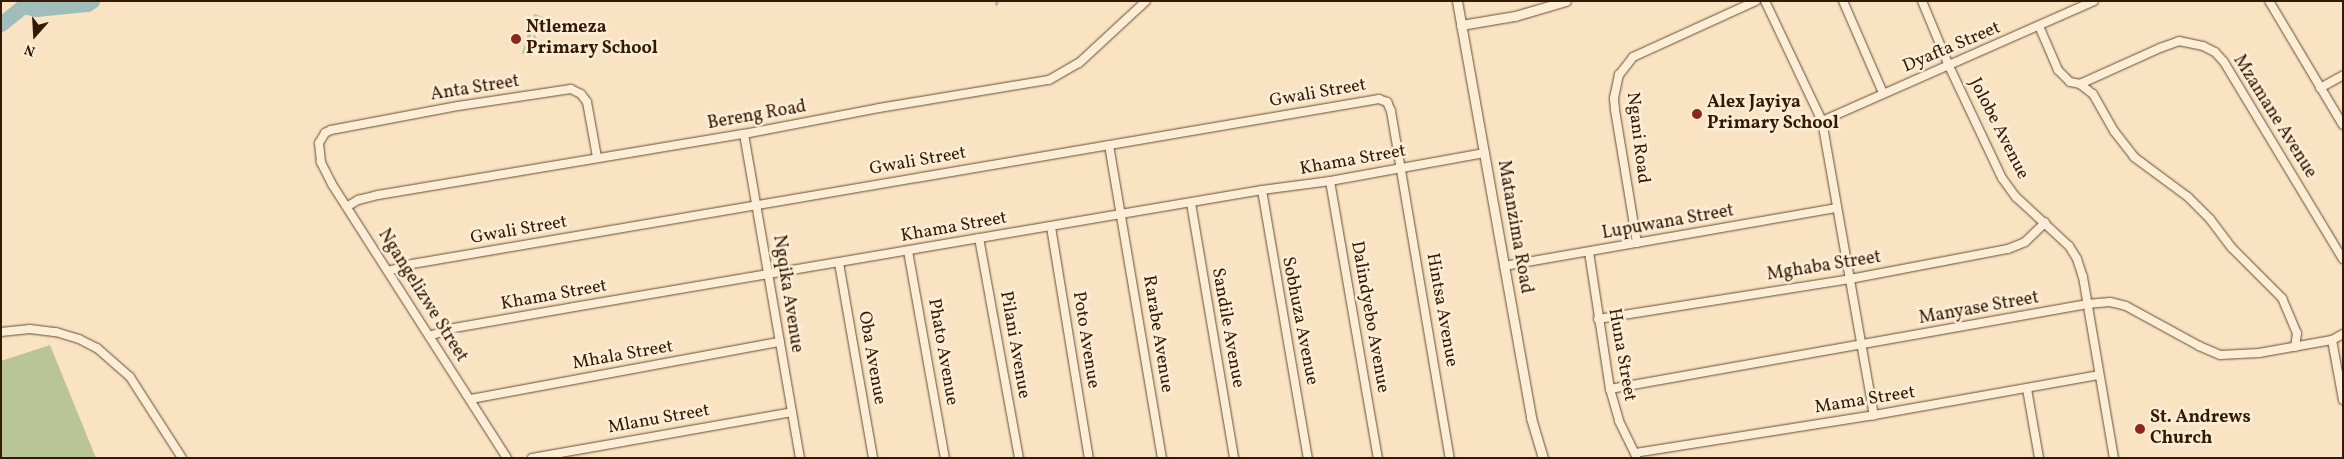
<!DOCTYPE html>
<html>
<head>
<meta charset="utf-8">
<style>
	body { margin:0 }
	#map { position:relative; width:2344px; height:459px; overflow:hidden; background:#fae3c2; font-family:Vollkorn,serif }
	div>[style] { position:absolute }
	.green>* { inset:0; background:#b9c597; transform-origin:0 0 }
	.stream>* { height:2.5px; margin:-1.25px; padding:0 1.25px; transform-origin:1.25px; border-radius:1.25px; background:#9fbdba }
	.river>* { height:15px; margin:-7.5px; padding:0 7.5px; transform-origin:7.5px; border-radius:7.5px; background:#9fbdba }
	.roads { filter:drop-shadow(0 0 1px #664c34) drop-shadow(0 0 1px #664c34) }
	.minor>* { height:8px; margin:-4px; padding:0 4px; transform-origin:4px; border-radius:4px; background:#fcedd7 }
	.tertiary>* { height:9px; margin:-4.5px; padding:0 4.5px; transform-origin:4.5px; border-radius:4.5px; background:#fcedd7 }
	.dots>* { width:14px; height:14px; translate:-50% -50%; box-sizing:border-box; border:2px solid #fcedd7; border-radius:50% }
	span { translate:-50% -50%; white-space:nowrap; text-align:center; line-height:1.15; -webkit-text-stroke:5px #fcedd7; paint-order:stroke }
	.poi-label { font-size:18px; color:#341905; font-weight:700 }
	.left { translate:0 -50%; text-align:left }
	.street-label { font-size:18px; color:#341905 }
	.frame { position:absolute; inset:0; border:2px solid #341905; pointer-events:none }
	.north { position:absolute; left:10px; top:10px; width:50px; height:50px; -webkit-text-stroke:4px #fcedd7; paint-order:stroke; rotate:199deg; font-size:14px; font-weight:700; line-height:20px; text-align:center; color:#341905 }
	.north::after { content:''; display:block; margin:auto; width:18px; height:22px; background:#341905; clip-path:polygon(50% 0,100% 100%,50% 72%,0 100%) }
</style>
</head>
<body>
<div id="map">
	<div class="green">
		<i style="left:534px;top:14px;width:10px;height:41px;rotate:17deg"></i>
		<i style="clip-path:polygon(50px 345px,96px 458px,1px 458px,1px 361px)"></i>
	</div>
	<div class="stream">
		<i style="left:996px;top:4px;width:3px;rotate:-72deg"></i>
	</div>
	<div class="river">
		<i style="left:1px;top:24px;width:28px;rotate:-39deg"></i>
		<i style="left:23px;top:6px;width:13px;rotate:13deg"></i>
		<i style="left:36px;top:9px;width:51px;rotate:-5.6deg"></i>
		<i style="left:87px;top:4px;width:6px;rotate:-31deg"></i>
	</div>
	<div class="roads">
		<div class="minor">
			<i style="left:1765px;top:1px;width:133px;rotate:64.6deg"></i>
			<i style="left:1822px;top:121px;width:299px;rotate:80deg"></i>
			<i style="left:1843px;top:1px;width:100px;rotate:66.5deg"></i>
			<i style="left:1922px;top:1px;width:70px;rotate:67.4deg"></i>
			<i style="left:1949px;top:66px;width:124px;rotate:64.7deg"></i>
			<i style="left:2002px;top:178px;width:24px;rotate:54deg"></i>
			<i style="left:2016px;top:197px;width:72px;rotate:42.8deg"></i>
			<i style="left:2069px;top:246px;width:15px;rotate:58deg"></i>
			<i style="left:2077px;top:259px;width:19px;rotate:72deg"></i>
			<i style="left:2083px;top:277px;width:184px;rotate:80.3deg"></i>
			<i style="left:2269px;top:1px;width:144px;rotate:59.2deg"></i>
			<i style="left:2039px;top:26px;width:48px;rotate:66.6deg"></i>
			<i style="left:2058px;top:70px;width:17px;rotate:45deg"></i>
			<i style="left:2070px;top:82px;width:10px;rotate:11deg"></i>
			<i style="left:2080px;top:84px;width:88px;rotate:-24.2deg"></i>
			<i style="left:2160px;top:48px;width:20px;rotate:-20deg"></i>
			<i style="left:2179px;top:41px;width:25px;rotate:12deg"></i>
			<i style="left:2203px;top:46px;width:13px;rotate:27deg"></i>
			<i style="left:2215px;top:52px;width:13px;rotate:48deg"></i>
			<i style="left:2224px;top:62px;width:230px;rotate:58.9deg"></i>
			<i style="left:2080px;top:84px;width:16px;rotate:38deg"></i>
			<i style="left:2093px;top:94px;width:43px;rotate:60.4deg"></i>
			<i style="left:2114px;top:131px;width:33px;rotate:52deg"></i>
			<i style="left:2134px;top:157px;width:67px;rotate:36.5deg"></i>
			<i style="left:2188px;top:197px;width:31px;rotate:45deg"></i>
			<i style="left:2210px;top:219px;width:36px;rotate:53deg"></i>
			<i style="left:2232px;top:248px;width:71px;rotate:45deg"></i>
			<i style="left:2282px;top:298px;width:38px;rotate:67deg"></i>
			<i style="left:2297px;top:333px;width:14px;rotate:98deg"></i>
			<i style="left:2320px;top:88px;width:26px;rotate:-29deg"></i>
			<i style="left:1822px;top:121px;width:297px;rotate:-23.8deg"></i>
			<i style="left:744px;top:134px;width:329px;rotate:80.2deg"></i>
			<i style="left:1109px;top:145px;width:317px;rotate:80.4deg"></i>
			<i style="left:1330px;top:181px;width:281px;rotate:80.2deg"></i>
			<i style="left:1262px;top:190px;width:272px;rotate:80.3deg"></i>
			<i style="left:1191px;top:203px;width:259px;rotate:80.4deg"></i>
			<i style="left:348px;top:206px;width:12px;rotate:-31deg"></i>
			<i style="left:358px;top:200px;width:21px;rotate:-14deg"></i>
			<i style="left:378px;top:195px;width:371px;rotate:-9.5deg"></i>
			<i style="left:744px;top:134px;width:137px;rotate:-10.9deg"></i>
			<i style="left:879px;top:108px;width:172px;rotate:-9.4deg"></i>
			<i style="left:1049px;top:80px;width:34px;rotate:-30deg"></i>
			<i style="left:1079px;top:63px;width:91px;rotate:-42.8deg"></i>
			<i style="left:1051px;top:227px;width:234px;rotate:80.7deg"></i>
			<i style="left:979px;top:238px;width:224px;rotate:79.7deg"></i>
			<i style="left:1637px;top:243px;width:135px;rotate:-99.4deg"></i>
			<i style="left:1615px;top:110px;width:12px;rotate:-95deg"></i>
			<i style="left:1614px;top:98px;width:24px;rotate:-78deg"></i>
			<i style="left:1619px;top:75px;width:23px;rotate:-52deg"></i>
			<i style="left:1633px;top:57px;width:135px;rotate:-24.5deg"></i>
			<i style="left:908px;top:251px;width:210px;rotate:79.9deg"></i>
			<i style="left:1589px;top:252px;width:139px;rotate:81.3deg"></i>
			<i style="left:1610px;top:389px;width:33px;rotate:74deg"></i>
			<i style="left:1619px;top:421px;width:39px;rotate:64deg"></i>
			<i style="left:839px;top:263px;width:198px;rotate:80.1deg"></i>
			<i style="left:1504px;top:266px;width:338px;rotate:-9.9deg"></i>
			<i style="left:388px;top:271px;width:25px;rotate:-16deg"></i>
			<i style="left:412px;top:264px;width:981px;rotate:-9.68deg"></i>
			<i style="left:1379px;top:99px;width:9px;rotate:21deg"></i>
			<i style="left:1387px;top:102px;width:10px;rotate:66deg"></i>
			<i style="left:1391px;top:111px;width:352px;rotate:80.4deg"></i>
			<i style="left:1598px;top:319px;width:255px;rotate:-9deg"></i>
			<i style="left:1850px;top:279px;width:161px;rotate:-10.8deg"></i>
			<i style="left:2008px;top:249px;width:18px;rotate:-22deg"></i>
			<i style="left:2025px;top:242px;width:28px;rotate:-44deg"></i>
			<i style="left:1px;top:332px;width:29px;rotate:-6deg"></i>
			<i style="left:30px;top:329px;width:26px;rotate:7deg"></i>
			<i style="left:56px;top:332px;width:24px;rotate:17deg"></i>
			<i style="left:79px;top:339px;width:20px;rotate:27deg"></i>
			<i style="left:97px;top:348px;width:44px;rotate:41.3deg"></i>
			<i style="left:130px;top:377px;width:96px;rotate:57.3deg"></i>
			<i style="left:429px;top:336px;width:26px;rotate:-18deg"></i>
			<i style="left:454px;top:328px;width:122px;rotate:-9.9deg"></i>
			<i style="left:574px;top:307px;width:698px;rotate:-9.65deg"></i>
			<i style="left:1262px;top:190px;width:69px;rotate:-7.5deg"></i>
			<i style="left:1330px;top:181px;width:157px;rotate:-10.3deg"></i>
			<i style="left:2332px;top:340px;width:61px;rotate:79.6deg"></i>
			<i style="left:1610px;top:389px;width:485px;rotate:-10.1deg"></i>
			<i style="left:2087px;top:304px;width:23px;rotate:-5deg"></i>
			<i style="left:2110px;top:302px;width:16px;rotate:14deg"></i>
			<i style="left:2126px;top:306px;width:83px;rotate:28.7deg"></i>
			<i style="left:2199px;top:346px;width:23px;rotate:23deg"></i>
			<i style="left:2220px;top:355px;width:39px;rotate:-3deg"></i>
			<i style="left:2259px;top:353px;width:74px;rotate:-10.1deg"></i>
			<i style="left:2332px;top:340px;width:13px;rotate:-29deg"></i>
			<i style="left:2027px;top:389px;width:70px;rotate:80.1deg"></i>
			<i style="left:471px;top:399px;width:314px;rotate:-10.5deg"></i>
			<i style="left:1635px;top:453px;width:242px;rotate:-9deg"></i>
			<i style="left:1874px;top:415px;width:228px;rotate:-10.1deg"></i>
			<i style="left:507px;top:458px;width:325px;rotate:-122.6deg"></i>
			<i style="left:332px;top:184px;width:25px;rotate:-117deg"></i>
			<i style="left:321px;top:162px;width:19px;rotate:-96deg"></i>
			<i style="left:319px;top:143px;width:12px;rotate:-59deg"></i>
			<i style="left:325px;top:133px;width:7px;rotate:-27deg"></i>
			<i style="left:331px;top:130px;width:129px;rotate:-10.7deg"></i>
			<i style="left:458px;top:106px;width:114px;rotate:-8.6deg"></i>
			<i style="left:571px;top:89px;width:11px;rotate:27deg"></i>
			<i style="left:581px;top:94px;width:10px;rotate:53deg"></i>
			<i style="left:587px;top:102px;width:56px;rotate:79.7deg"></i>
			<i style="left:532px;top:458px;width:264px;rotate:-10deg"></i>
		</div>
		<div class="tertiary">
			<i style="left:1457px;top:1px;width:424px;rotate:79.9deg"></i>
			<i style="left:1531px;top:418px;width:42px;rotate:73.3deg"></i>
			<i style="left:1461px;top:25px;width:55px;rotate:-9.5deg"></i>
			<i style="left:1515px;top:16px;width:53px;rotate:-16.4deg"></i>
		</div>
	</div>
	<div class="dots">
		<i style="left:516px;top:39px;background:#8f2418"></i>
		<i style="left:1697px;top:114px;background:#8f2418"></i>
		<i style="left:2140px;top:429px;background:#8f2418"></i>
	</div>
	<div class="poi-label">
		<span class="left" style="left:526px;top:39px">Ntlemeza<br>Primary School</span>
		<span class="left" style="left:1707px;top:114px">Alex Jayiya<br>Primary School</span>
		<span class="left" style="left:2150px;top:429px">St. Andrews<br>Church</span>
	</div>
	<div class="street-label">
		<span style="left:1952px;top:48px;rotate:-23deg">Dyafta Street</span>
		<span style="left:475px;top:89px;rotate:-9deg">Anta Street</span>
		<span style="left:1318px;top:94px;rotate:-10deg">Gwali Street</span>
		<span style="left:757px;top:116px;rotate:-10deg">Bereng Road</span>
		<span style="left:2274px;top:117px;rotate:58deg">Mzamane Avenue</span>
		<span style="left:1998px;top:129px;rotate:63deg">Jolobe Avenue</span>
		<span style="left:1637px;top:138px;rotate:83deg">Ngani Road</span>
		<span style="left:1353px;top:161px;rotate:-10deg">Khama Street</span>
		<span style="left:918px;top:162px;rotate:-10deg">Gwali Street</span>
		<span style="left:1668px;top:223px;rotate:-10deg">Lupuwana Street</span>
		<span style="left:1514px;top:227px;rotate:80deg">Matanzima Road</span>
		<span style="left:954px;top:228px;rotate:-10deg">Khama Street</span>
		<span style="left:519px;top:231px;rotate:-10deg">Gwali Street</span>
		<span style="left:1824px;top:267px;rotate:-9deg">Mghaba Street</span>
		<span style="left:787px;top:294px;rotate:81deg">Ngqika Avenue</span>
		<span style="left:422px;top:296px;rotate:58deg">Ngangelizwe Street</span>
		<span style="left:554px;top:296px;rotate:-10deg">Khama Street</span>
		<span style="left:1979px;top:309px;rotate:-10deg">Manyase Street</span>
		<span style="left:1441px;top:310px;rotate:80deg">Hintsa Avenue</span>
		<span style="left:1369px;top:317px;rotate:80deg">Dalindyebo Avenue</span>
		<span style="left:1299px;top:321px;rotate:79deg">Sobhuza Avenue</span>
		<span style="left:1227px;top:328px;rotate:80deg">Sandile Avenue</span>
		<span style="left:1157px;top:334px;rotate:81deg">Rarabe Avenue</span>
		<span style="left:1085px;top:340px;rotate:81deg">Poto Avenue</span>
		<span style="left:1014px;top:345px;rotate:80deg">Pilani Avenue</span>
		<span style="left:942px;top:352px;rotate:80deg">Phato Avenue</span>
		<span style="left:1621px;top:355px;rotate:80deg">Huna Street</span>
		<span style="left:623px;top:356px;rotate:-10deg">Mhala Street</span>
		<span style="left:871px;top:358px;rotate:80deg">Oba Avenue</span>
		<span style="left:1865px;top:401px;rotate:-9deg">Mama Street</span>
		<span style="left:659px;top:420px;rotate:-10deg">Mlanu Street</span>
	</div>
	<div class="frame"></div>
	<div class="north">N</div>
</div>
</body>
</html>
